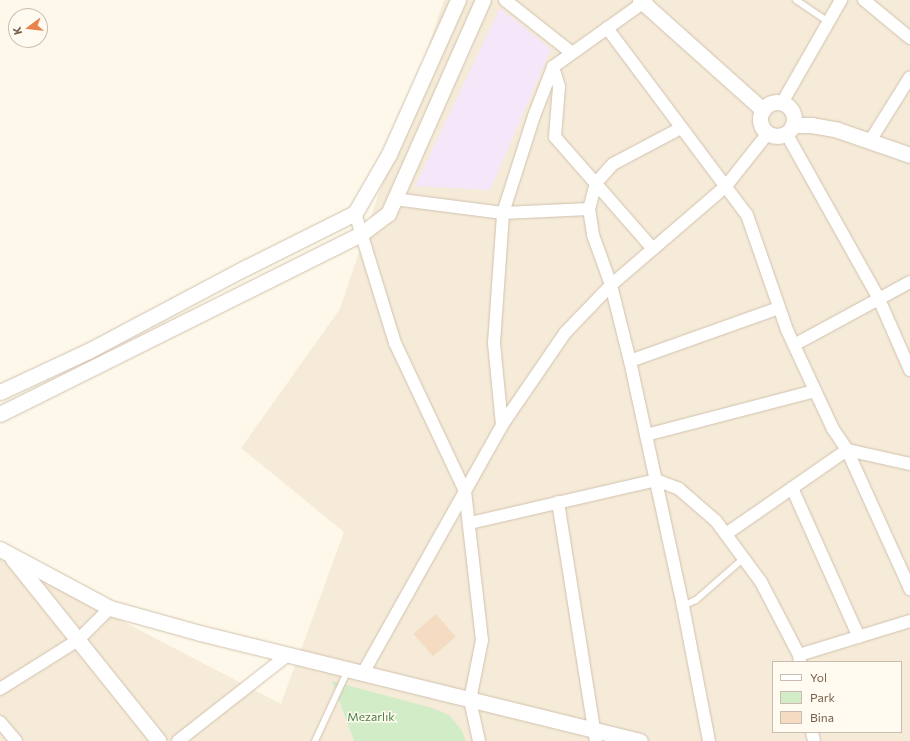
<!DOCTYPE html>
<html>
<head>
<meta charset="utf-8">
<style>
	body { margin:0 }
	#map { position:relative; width:910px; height:741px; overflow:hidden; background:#fdf8ea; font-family:Commissioner,sans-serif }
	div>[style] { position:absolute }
	.residential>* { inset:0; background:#f5ebd8 }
	.education>* { inset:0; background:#f5e6fa }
	.green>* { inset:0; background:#d2ecc7 }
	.building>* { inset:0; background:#f4dbc1; transform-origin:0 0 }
	.roads { filter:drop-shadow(0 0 1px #d1c1ae) drop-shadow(0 0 1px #d1c1ae) }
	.service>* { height:6px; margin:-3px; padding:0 3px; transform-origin:3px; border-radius:3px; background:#fff }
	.minor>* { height:12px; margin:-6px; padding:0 6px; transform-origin:6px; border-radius:6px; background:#fff }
	.tertiary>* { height:15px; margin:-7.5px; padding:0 7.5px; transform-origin:7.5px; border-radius:7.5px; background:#fff }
	.tertiary>.ring { margin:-7.5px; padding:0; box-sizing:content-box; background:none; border:15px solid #fff; border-radius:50% }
	span { translate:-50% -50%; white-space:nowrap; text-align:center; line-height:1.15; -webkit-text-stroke:3px #fffbf1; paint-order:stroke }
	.park-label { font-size:12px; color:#4d8042 }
	.legend { position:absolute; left:772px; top:661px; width:130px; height:72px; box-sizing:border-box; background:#fffbf1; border:1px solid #cabdaf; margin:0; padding:5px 7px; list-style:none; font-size:12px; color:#7a614b }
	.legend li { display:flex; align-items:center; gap:8px; height:20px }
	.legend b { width:20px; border:1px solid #cabdaf }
	.north { position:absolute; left:8px; top:8px; width:40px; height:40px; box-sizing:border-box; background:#fffbf1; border:1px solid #cabdaf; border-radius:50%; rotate:255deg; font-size:11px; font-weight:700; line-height:16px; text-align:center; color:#7a614b }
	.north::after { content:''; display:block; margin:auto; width:14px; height:18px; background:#e9824d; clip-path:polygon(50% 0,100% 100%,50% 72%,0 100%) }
</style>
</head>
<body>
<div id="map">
	<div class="residential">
		<i style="clip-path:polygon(evenodd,444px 0,910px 0,910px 741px,0 741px,0 557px,281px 704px,344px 532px,241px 448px,340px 309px,444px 0,773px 662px,901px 662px,901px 732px,773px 732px,773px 662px)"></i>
	</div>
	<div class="education">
		<i style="clip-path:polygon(500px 8px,551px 49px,490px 190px,415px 186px)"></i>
	</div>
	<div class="green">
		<i style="clip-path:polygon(332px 681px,432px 708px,449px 715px,461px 729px,466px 741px,354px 741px)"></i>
	</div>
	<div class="building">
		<i style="left:436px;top:614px;width:30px;height:30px;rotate:49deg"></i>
	</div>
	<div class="roads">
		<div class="service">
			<i style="left:796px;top:0;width:37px;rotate:34deg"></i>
			<i style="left:683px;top:606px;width:14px;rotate:-25deg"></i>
			<i style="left:696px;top:600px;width:64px;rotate:-41.2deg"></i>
			<i style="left:315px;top:741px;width:78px;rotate:-65.1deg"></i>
		</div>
		<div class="minor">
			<i style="left:505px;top:0;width:85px;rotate:38.3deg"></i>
			<i style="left:864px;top:0;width:60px;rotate:39.6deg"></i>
			<i style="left:607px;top:28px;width:234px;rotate:53.2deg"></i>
			<i style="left:747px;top:215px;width:122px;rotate:70.8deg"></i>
			<i style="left:787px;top:330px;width:109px;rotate:65.1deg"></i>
			<i style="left:833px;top:429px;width:25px;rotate:56deg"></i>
			<i style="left:847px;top:450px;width:153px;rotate:65.6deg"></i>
			<i style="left:553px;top:67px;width:21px;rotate:73deg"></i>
			<i style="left:559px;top:87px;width:50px;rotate:94.6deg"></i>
			<i style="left:555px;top:137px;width:149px;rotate:48.8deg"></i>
			<i style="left:782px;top:103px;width:119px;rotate:-60.2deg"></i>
			<i style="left:681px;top:128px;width:77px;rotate:152.1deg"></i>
			<i style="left:613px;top:164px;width:25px;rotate:132deg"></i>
			<i style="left:596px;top:183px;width:27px;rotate:105deg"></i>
			<i style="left:589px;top:209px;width:26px;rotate:81deg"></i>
			<i style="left:593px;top:235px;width:53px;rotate:70.2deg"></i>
			<i style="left:611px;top:285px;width:78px;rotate:76deg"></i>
			<i style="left:630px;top:361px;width:251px;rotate:77.8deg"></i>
			<i style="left:683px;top:606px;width:137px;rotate:79.1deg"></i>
			<i style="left:786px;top:133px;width:188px;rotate:60.7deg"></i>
			<i style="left:878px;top:297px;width:80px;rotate:66.3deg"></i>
			<i style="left:870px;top:141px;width:75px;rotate:-58deg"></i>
			<i style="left:394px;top:199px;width:110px;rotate:7.3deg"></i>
			<i style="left:503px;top:213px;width:86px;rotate:-2.7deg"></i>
			<i style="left:355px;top:213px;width:136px;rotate:72.9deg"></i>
			<i style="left:395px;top:343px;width:164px;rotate:64.7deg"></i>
			<i style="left:465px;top:491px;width:150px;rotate:83.5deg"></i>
			<i style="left:482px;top:640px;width:61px;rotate:101.3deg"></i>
			<i style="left:470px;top:700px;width:42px;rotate:77.6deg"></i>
			<i style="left:794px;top:345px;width:132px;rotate:-28.5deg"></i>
			<i style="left:630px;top:361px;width:158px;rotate:-19.6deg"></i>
			<i style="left:502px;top:425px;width:82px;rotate:-95.6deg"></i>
			<i style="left:494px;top:343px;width:130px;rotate:-86deg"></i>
			<i style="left:503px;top:213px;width:102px;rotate:-72.3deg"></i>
			<i style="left:534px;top:116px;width:53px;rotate:-68.8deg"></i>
			<i style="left:553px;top:67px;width:115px;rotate:-35.5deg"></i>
			<i style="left:646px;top:435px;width:175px;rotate:-14.6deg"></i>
			<i style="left:792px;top:488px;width:163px;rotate:65.8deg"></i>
			<i style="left:558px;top:502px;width:242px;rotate:81deg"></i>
			<i style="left:470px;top:523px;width:191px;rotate:-13deg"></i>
			<i style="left:656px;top:480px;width:25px;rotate:21deg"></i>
			<i style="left:679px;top:489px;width:49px;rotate:40.9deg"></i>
			<i style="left:716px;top:521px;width:76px;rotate:53.6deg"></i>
			<i style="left:761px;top:582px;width:82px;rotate:62.5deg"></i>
			<i style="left:799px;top:655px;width:7px;rotate:82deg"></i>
			<i style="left:726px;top:534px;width:147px;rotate:-34.8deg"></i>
			<i style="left:847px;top:450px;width:65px;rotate:12.5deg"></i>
			<i style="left:799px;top:655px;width:116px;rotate:-17deg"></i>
			<i style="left:363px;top:673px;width:284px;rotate:-60.7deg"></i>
			<i style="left:502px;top:425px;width:112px;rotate:-55.6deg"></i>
			<i style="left:565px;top:333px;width:66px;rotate:-46.2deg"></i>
			<i style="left:611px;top:285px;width:152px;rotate:-40.7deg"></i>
			<i style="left:726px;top:186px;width:68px;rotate:-51.6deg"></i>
			<i style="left:0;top:689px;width:92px;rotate:-32.1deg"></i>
			<i style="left:78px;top:640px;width:45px;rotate:-45deg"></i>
			<i style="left:0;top:722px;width:25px;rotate:50deg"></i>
			<i style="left:812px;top:732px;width:9px;rotate:77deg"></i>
			<i style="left:178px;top:741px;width:141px;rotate:-38.1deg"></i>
		</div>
		<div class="tertiary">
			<i style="left:640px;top:0;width:165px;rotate:41.8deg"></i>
			<i class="ring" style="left:760px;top:102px;width:19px;height:19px"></i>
			<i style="left:793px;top:125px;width:18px"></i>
			<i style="left:811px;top:125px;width:27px;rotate:10deg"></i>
			<i style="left:838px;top:130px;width:76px;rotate:19.1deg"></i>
			<i style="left:0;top:392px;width:97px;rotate:-25deg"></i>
			<i style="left:88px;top:351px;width:178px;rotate:-27.9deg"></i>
			<i style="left:245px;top:268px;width:123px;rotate:-26.6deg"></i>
			<i style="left:355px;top:213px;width:68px;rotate:-60deg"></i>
			<i style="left:389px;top:154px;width:169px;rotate:-65.9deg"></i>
			<i style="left:0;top:414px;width:403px;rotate:-26.5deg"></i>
			<i style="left:361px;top:234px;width:34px;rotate:-37deg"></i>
			<i style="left:388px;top:214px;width:234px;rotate:-66.1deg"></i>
			<i style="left:0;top:549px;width:125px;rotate:28.2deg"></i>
			<i style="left:110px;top:608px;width:93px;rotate:15.5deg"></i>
			<i style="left:200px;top:633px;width:453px;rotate:13.8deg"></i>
			<i style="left:13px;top:559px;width:233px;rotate:51.3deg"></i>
		</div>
	</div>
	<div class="park-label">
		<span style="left:371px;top:717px">Mezarlık</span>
	</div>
	<ul class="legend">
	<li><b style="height:5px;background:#fff"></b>Yol</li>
	<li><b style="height:11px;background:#d2ecc7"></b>Park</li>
	<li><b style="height:11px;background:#f4dbc1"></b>Bina</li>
	</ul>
	<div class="north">K</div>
</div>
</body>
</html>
